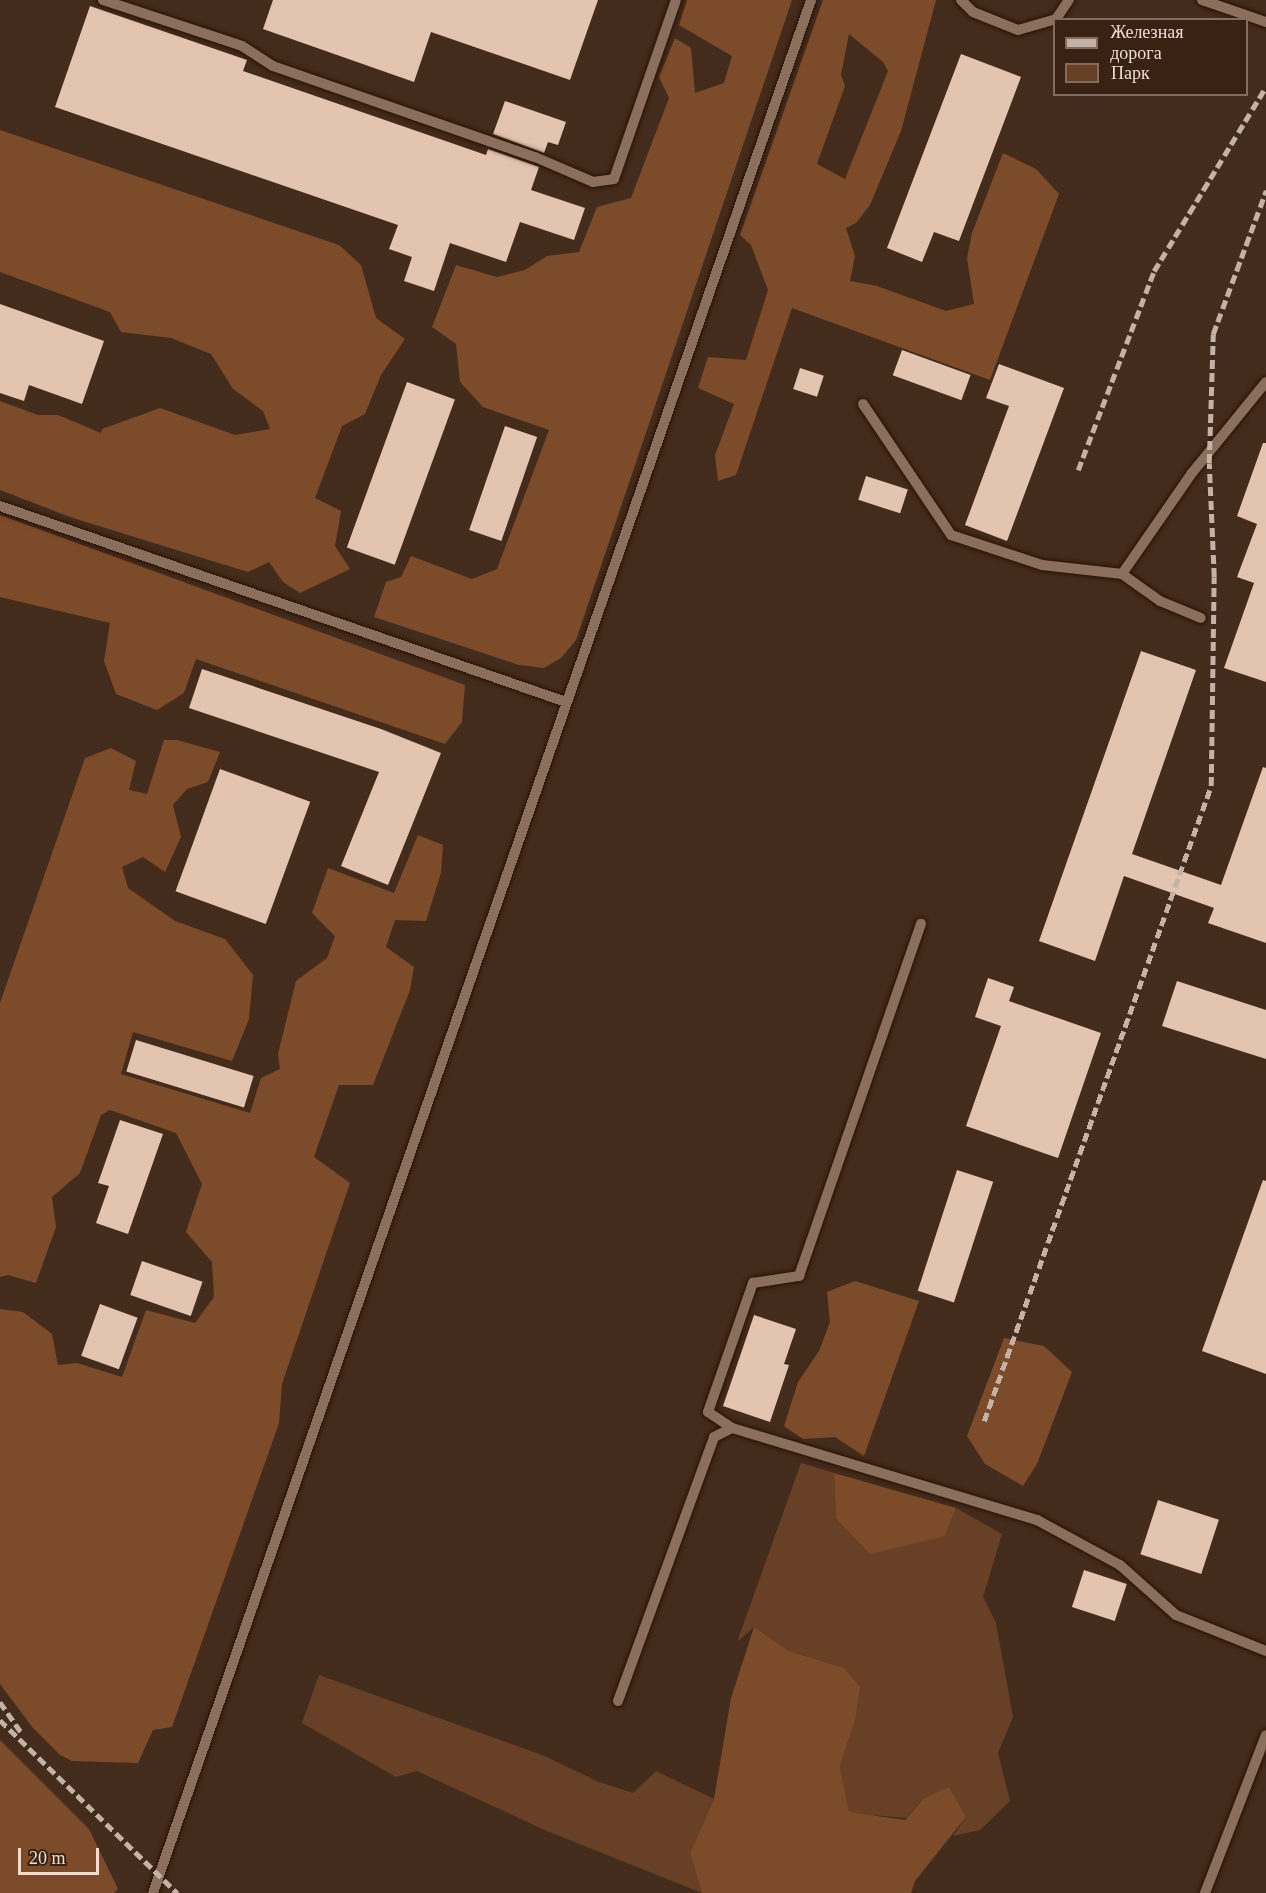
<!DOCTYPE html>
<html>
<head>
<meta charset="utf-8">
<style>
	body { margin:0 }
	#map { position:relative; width:1266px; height:1893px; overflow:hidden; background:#442c1c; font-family:Georgia,serif }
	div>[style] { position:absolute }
	.green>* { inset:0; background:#674026 }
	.forest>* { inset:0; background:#7c4b2a }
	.building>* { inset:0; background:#e3c4b0; transform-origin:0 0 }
	.roads { filter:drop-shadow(0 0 2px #2a1304) drop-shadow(0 0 2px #2a1304) }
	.service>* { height:10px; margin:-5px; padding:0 5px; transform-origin:5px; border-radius:5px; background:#8b6f5d }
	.rail>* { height:4.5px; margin-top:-2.25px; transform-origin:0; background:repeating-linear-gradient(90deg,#c4b2a7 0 9px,transparent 0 13.5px) }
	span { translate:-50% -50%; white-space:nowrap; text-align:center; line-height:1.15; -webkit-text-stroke:6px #392212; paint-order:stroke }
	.legend { position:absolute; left:1053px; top:18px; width:195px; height:78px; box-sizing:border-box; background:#392212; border:2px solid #816c5f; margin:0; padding:8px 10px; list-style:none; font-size:18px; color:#ecdcd2 }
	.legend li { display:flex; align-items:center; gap:12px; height:30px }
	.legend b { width:30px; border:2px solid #816c5f }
	.scale { position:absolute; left:18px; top:1848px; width:81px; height:27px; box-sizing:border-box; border:3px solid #ecdcd2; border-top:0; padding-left:8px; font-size:18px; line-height:21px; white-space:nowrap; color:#ecdcd2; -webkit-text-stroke:4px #392212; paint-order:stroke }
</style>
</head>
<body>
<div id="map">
	<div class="green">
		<i style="clip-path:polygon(801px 1463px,834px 1473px,836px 1518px,945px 1536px,956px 1508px,1002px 1534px,983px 1597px,996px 1623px,1013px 1717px,998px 1753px,1010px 1801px,980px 1830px,953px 1836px,966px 1817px,923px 1799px,906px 1818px,849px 1813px,840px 1766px,855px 1721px,844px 1668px,789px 1651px,754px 1627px,737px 1642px)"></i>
		<i style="clip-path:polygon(319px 1675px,542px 1755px,599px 1782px,633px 1793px,656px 1771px,714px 1799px,690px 1853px,702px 1893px,547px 1831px,417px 1771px,396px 1777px,302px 1723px)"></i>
	</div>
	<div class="forest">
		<i style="clip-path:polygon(687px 0,792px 0,576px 640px,561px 658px,544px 668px,519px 665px,374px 617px,386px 582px,401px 577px,411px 556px,472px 579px,497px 569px,549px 430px,483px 407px,460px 382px,456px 344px,432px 327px,456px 265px,497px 277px,525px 270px,547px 256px,579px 252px,597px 207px,631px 198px,669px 98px,659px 77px,675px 38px,691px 48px,695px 93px,724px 83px,732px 56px,679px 25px)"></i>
		<i style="clip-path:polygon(evenodd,823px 0,936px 0,901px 131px,870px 205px,856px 223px,846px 228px,855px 256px,850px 281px,877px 286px,946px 311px,974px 304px,967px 258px,972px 233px,1003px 153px,1036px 169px,1059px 194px,990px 380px,792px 308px,736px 475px,718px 481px,715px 455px,734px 404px,698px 388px,708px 357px,746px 360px,768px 290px,751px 245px,740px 235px,823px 0,849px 34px,883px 62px,888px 71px,845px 179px,817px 164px,845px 86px,841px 75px,849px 34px)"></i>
		<i style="clip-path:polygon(0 130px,339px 245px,361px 265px,376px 318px,405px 339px,381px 375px,365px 414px,342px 426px,315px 498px,341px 511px,335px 546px,350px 569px,300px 593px,283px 582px,269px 562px,248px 572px,73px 518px,0 490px,0 401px,38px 415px,58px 415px,101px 433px,102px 429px,160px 408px,235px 435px,270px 429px,263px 411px,233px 389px,211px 354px,171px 338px,121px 332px,110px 312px,0 272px)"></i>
		<i style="clip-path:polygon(0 515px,465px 685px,462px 722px,445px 744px,196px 659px,184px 693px,157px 710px,116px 694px,104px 661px,110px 623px,0 597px)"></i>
		<i style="clip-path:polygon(164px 740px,177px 740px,220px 752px,208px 782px,187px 789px,173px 805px,181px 837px,165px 872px,143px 857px,122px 867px,128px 888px,175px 921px,225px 939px,253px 975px,249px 1019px,232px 1061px,133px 1032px,121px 1074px,250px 1113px,261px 1078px,280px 1069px,278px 1054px,296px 981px,327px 958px,335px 936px,312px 913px,328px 868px,394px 893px,418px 835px,443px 845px,441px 873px,426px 921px,395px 920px,386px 947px,414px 967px,410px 990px,373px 1085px,339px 1085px,314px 1157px,350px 1183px,282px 1384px,279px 1423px,172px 1727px,153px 1730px,138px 1763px,72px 1761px,60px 1755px,33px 1728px,0 1684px,0 1309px,23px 1312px,52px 1334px,58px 1365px,77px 1363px,122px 1377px,146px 1310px,195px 1323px,214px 1297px,212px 1262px,186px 1232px,202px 1184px,176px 1133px,110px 1110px,101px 1115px,80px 1173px,52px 1197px,56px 1227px,36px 1283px,8px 1275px,0 1277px,0 1003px,85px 758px,111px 748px,136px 761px,129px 790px,147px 794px)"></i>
		<i style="clip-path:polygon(855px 1281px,919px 1301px,864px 1456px,835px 1437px,803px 1439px,784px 1426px,798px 1382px,819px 1351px,830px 1322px,827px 1292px)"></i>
		<i style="clip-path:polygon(1004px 1338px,1044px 1346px,1072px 1372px,1037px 1464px,1023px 1486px,985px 1464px,967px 1436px)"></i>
		<i style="clip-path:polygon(834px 1473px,956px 1508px,945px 1536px,870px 1554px,836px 1518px)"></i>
		<i style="clip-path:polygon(754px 1627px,789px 1651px,844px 1668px,860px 1687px,855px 1721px,840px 1766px,849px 1812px,905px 1820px,923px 1799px,949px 1787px,966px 1817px,915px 1881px,911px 1893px,702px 1893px,690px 1853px,714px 1799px,731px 1698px)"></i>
		<i style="clip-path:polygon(0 1740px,89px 1829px,118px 1889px,114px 1893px,0 1893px)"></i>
	</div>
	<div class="building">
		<i style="clip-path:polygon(273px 0,598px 0,570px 80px,431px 32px,414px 82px,263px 29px)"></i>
		<i style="clip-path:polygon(90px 6px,247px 60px,243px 71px,486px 155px,488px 149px,539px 167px,531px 190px,585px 208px,574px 240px,520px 222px,506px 262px,450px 243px,434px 291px,404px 281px,412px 257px,389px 249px,398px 225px,55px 107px)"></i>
		<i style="clip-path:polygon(961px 54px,1021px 77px,959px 241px,934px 232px,922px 262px,887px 248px)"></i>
		<i style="clip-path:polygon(505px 101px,566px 122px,558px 145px,548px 142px,544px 153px,493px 134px)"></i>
		<i style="clip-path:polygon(0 304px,104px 341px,82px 404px,29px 385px,24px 401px,0 393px)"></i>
		<i style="left:902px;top:350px;width:73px;height:27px;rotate:20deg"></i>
		<i style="clip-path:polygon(999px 364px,1064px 388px,1007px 541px,965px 525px,1009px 406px,986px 398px)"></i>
		<i style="left:800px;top:368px;width:25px;height:22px;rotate:18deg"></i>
		<i style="left:407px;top:382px;width:51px;height:176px;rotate:20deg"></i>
		<i style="left:505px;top:426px;width:34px;height:110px;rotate:19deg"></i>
		<i style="clip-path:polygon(1263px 443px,1266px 443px,1266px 682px,1224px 668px,1254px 583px,1237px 577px,1257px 524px,1237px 516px)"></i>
		<i style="left:866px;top:476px;width:44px;height:25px;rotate:18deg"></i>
		<i style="clip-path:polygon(1141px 651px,1196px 670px,1132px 854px,1221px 885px,1263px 767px,1266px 768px,1266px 943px,1208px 923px,1214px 908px,1124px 876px,1095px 961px,1039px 941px)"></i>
		<i style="clip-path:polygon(202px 669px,381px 729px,441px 753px,388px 885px,341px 866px,379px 772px,189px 708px)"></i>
		<i style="left:220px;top:769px;width:96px;height:130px;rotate:20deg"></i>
		<i style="clip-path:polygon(988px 978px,1014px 987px,1009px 1001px,1101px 1033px,1058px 1158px,966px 1126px,1001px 1026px,975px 1017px)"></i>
		<i style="clip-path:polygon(1177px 981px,1266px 1010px,1266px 1059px,1162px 1026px)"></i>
		<i style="left:136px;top:1040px;width:123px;height:33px;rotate:17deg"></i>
		<i style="clip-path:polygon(120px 1120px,163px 1134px,128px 1234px,96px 1223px,109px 1186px,98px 1183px)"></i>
		<i style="left:957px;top:1170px;width:38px;height:127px;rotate:18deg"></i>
		<i style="clip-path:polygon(1263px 1180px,1266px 1181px,1266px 1374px,1202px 1351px)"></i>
		<i style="left:142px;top:1261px;width:64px;height:36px;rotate:19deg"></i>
		<i style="left:100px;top:1304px;width:40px;height:55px;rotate:20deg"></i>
		<i style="clip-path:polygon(754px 1315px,796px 1329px,784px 1364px,789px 1365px,770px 1422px,723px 1406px)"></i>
		<i style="left:1158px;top:1500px;width:64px;height:57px;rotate:18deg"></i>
		<i style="left:1084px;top:1570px;width:45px;height:39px;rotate:18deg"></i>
	</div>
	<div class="roads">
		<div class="service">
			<i style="left:103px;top:0;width:146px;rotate:18.3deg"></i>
			<i style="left:242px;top:46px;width:37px;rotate:33deg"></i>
			<i style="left:273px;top:66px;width:277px;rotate:19.2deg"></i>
			<i style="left:535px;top:157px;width:63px;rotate:23.3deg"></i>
			<i style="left:593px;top:182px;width:21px;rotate:-8deg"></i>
			<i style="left:614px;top:179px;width:189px;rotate:-70.9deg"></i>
			<i style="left:961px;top:0;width:17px;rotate:45deg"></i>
			<i style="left:973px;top:12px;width:48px;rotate:21.8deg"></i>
			<i style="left:1018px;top:30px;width:40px;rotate:-16deg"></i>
			<i style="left:1056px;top:19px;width:23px;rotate:-56deg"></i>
			<i style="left:1202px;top:0;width:68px;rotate:19deg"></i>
			<i style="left:863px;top:404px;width:158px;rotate:56.1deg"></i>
			<i style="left:951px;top:535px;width:96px;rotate:18.2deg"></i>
			<i style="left:1042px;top:565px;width:81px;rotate:6.4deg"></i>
			<i style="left:1122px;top:574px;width:47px;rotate:35.4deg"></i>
			<i style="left:1160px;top:601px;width:44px;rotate:22.5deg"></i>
			<i style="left:0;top:506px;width:599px;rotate:19.1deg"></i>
			<i style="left:1122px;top:574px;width:123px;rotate:-55.3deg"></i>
			<i style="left:1192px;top:473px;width:117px;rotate:-50.9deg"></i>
			<i style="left:732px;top:1428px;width:29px;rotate:-146deg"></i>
			<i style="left:708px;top:1412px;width:137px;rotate:-70.8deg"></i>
			<i style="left:753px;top:1283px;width:47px;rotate:-8.7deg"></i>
			<i style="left:799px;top:1276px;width:373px;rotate:-70.9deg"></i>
			<i style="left:618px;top:1701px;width:281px;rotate:-70deg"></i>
			<i style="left:714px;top:1437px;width:20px;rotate:-27deg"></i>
			<i style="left:732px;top:1428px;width:319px;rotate:16.8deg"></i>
			<i style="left:1037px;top:1520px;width:94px;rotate:28.5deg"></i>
			<i style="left:1120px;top:1565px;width:75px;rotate:41.8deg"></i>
			<i style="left:1176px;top:1615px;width:97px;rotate:21.8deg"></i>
			<i style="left:153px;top:1893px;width:2004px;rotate:-70.83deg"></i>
			<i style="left:1205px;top:1893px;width:169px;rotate:-68.9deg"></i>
		</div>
	</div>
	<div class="rail">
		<i style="left:1078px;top:470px;width:213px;rotate:-69.1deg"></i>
		<i style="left:1154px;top:271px;width:215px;rotate:-58.7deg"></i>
		<i style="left:984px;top:1421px;width:674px;rotate:-70.33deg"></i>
		<i style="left:1211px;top:786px;width:209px;rotate:-89.2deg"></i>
		<i style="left:1214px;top:577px;width:114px;rotate:-92.5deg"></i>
		<i style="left:1209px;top:463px;width:129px;rotate:-88.2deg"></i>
		<i style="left:1213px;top:334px;width:153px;rotate:-69.7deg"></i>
		<i style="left:0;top:1702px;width:38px;rotate:55deg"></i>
		<i style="left:0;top:1720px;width:248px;rotate:44.3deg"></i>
	</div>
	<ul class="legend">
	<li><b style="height:8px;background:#c4b2a7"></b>Железная дорога</li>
	<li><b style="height:16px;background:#674026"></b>Парк</li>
	</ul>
	<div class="scale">20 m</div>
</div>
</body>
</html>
